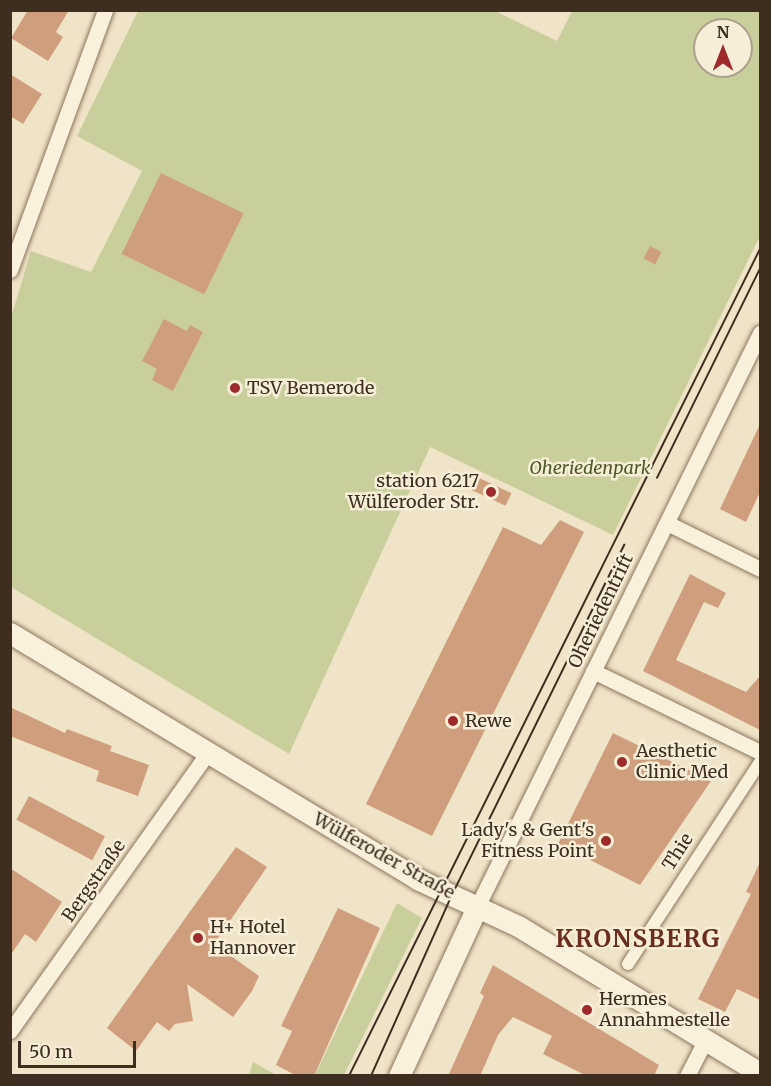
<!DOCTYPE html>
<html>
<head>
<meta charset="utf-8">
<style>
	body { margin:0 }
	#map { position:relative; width:771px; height:1086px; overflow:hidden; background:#f0e4c8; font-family:Merriweather,serif }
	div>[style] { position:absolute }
	.green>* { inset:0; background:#c9cf9b }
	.building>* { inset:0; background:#cf9f7d; transform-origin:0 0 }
	.roads { filter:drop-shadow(0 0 2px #8d765c) drop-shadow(0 0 2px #8d765c) }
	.pedestrian>* { height:12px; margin:-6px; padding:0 6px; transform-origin:6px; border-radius:6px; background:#faf1dc }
	.minor>* { height:15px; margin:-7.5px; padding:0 7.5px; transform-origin:7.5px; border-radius:7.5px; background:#faf1dc }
	.secondary>* { height:21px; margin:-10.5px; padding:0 10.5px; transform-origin:10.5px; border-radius:10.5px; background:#faf1dc }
	.tram>* { height:1.5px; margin:-0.75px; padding:0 0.75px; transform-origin:0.75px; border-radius:0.75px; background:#3d2e20 }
	.dots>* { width:16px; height:16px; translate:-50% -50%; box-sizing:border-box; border:3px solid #f7eed8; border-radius:50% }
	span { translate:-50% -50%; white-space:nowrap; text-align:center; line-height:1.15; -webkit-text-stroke:5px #f7eed8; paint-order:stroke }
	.poi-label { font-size:18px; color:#3d2e20 }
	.left { translate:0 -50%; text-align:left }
	.right { translate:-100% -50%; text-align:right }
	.park-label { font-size:18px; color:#4d5a26; font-style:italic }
	.street-label { font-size:18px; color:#3d2e20 }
	.district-label { font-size:24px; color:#6b2e1e; font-weight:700; letter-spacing:1.5px }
	.frame { position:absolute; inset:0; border:12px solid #3d2e20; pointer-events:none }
	.north { position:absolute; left:693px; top:18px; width:60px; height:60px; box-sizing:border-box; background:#f7eed8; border:2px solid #ada18e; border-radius:50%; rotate:0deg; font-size:16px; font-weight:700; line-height:24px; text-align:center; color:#3d2e20 }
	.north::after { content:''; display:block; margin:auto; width:21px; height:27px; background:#9e2a2b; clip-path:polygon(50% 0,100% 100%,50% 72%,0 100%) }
	.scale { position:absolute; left:18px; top:1041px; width:118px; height:27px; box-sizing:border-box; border:3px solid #3d2e20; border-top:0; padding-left:8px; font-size:18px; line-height:21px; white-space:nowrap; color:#3d2e20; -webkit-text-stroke:4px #f7eed8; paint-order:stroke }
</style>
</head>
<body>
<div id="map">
	<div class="green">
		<i style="clip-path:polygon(evenodd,138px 11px,495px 11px,557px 41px,572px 11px,760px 11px,760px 236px,613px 535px,430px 447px,289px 754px,11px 587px,10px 321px,31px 251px,91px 272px,142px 171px,77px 136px,138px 11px,705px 30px,741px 30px,741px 66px,705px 66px,705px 30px)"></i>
		<i style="clip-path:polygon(397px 903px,422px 918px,344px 1075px,315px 1075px)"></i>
		<i style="clip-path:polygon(253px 1062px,276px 1075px,249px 1075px)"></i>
	</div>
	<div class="building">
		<i style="clip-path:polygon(28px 10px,69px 10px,56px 32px,63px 37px,48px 61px,11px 38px)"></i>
		<i style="clip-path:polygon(10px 74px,42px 94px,23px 124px,10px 116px)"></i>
		<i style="left:161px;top:173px;width:92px;height:90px;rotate:26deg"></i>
		<i style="left:650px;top:246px;width:13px;height:14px;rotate:27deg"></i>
		<i style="clip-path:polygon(164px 319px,187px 331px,190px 325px,203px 332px,173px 391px,152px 380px,157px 369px,142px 361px)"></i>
		<i style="clip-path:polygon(760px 424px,760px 492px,746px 522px,720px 509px)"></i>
		<i style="left:477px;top:477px;width:38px;height:14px;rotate:25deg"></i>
		<i style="clip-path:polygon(560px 520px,584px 532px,432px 836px,366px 804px,503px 527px,541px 545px)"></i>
		<i style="clip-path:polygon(690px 574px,726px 593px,718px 608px,704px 602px,676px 660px,746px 692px,760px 676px,760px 730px,643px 671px)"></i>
		<i style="clip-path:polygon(10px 707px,65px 733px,67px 729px,112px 746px,110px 751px,149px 765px,138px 796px,96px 781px,99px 771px,10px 736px)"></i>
		<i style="clip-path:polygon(613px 733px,711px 781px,640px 885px,558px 844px)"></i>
		<i style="left:29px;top:796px;width:86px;height:27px;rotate:28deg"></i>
		<i style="clip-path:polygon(236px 847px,267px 867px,214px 944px,259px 976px,252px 991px,233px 1017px,187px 984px,193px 1021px,175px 1024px,169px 1031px,157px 1022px,136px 1051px,107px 1028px)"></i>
		<i style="clip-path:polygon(760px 862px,760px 1000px,737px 989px,725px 1012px,698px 999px,751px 894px,746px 892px)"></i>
		<i style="clip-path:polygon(10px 868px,62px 902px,36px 942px,25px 934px,10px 956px)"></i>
		<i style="clip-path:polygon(338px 908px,380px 928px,314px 1076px,297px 1076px,276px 1065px,292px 1031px,281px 1026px)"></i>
		<i style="clip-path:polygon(493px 965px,659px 1065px,654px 1076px,587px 1076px,543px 1054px,552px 1036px,513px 1017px,498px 1035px,480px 1076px,448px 1076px,484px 996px,480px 993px)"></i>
	</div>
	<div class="roads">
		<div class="pedestrian">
			<i style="left:628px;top:964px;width:241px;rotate:-56.8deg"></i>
		</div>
		<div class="minor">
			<i style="left:10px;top:270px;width:277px;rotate:-69.9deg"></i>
			<i style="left:667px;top:523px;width:104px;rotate:26.3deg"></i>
			<i style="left:593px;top:671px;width:186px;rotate:25.9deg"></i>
			<i style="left:477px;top:907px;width:640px;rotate:-63.76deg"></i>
			<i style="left:10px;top:1031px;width:342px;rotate:-54.6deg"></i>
			<i style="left:687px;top:1076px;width:39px;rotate:-63deg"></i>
		</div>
		<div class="secondary">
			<i style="left:10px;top:633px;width:476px;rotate:31.1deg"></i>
			<i style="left:417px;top:879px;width:111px;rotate:25deg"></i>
			<i style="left:518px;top:926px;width:283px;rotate:31.3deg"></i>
			<i style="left:399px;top:1076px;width:186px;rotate:-65.2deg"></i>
		</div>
	</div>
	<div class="tram">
		<i style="left:657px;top:478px;width:233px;rotate:-63.8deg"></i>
		<i style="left:349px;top:1076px;width:923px;rotate:-63.57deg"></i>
		<i style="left:371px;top:1076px;width:198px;rotate:-65.9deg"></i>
		<i style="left:452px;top:895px;width:390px;rotate:-63.8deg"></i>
	</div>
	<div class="dots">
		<i style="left:235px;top:388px;background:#9e2a2b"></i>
		<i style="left:491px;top:492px;background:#9e2a2b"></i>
		<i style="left:453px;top:721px;background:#9e2a2b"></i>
		<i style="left:622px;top:762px;background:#9e2a2b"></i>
		<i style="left:606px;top:841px;background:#9e2a2b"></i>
		<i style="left:198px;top:938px;background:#9e2a2b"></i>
		<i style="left:587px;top:1010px;background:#9e2a2b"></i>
	</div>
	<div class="poi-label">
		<span class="left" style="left:247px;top:388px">TSV Bemerode</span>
		<span class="right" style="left:479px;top:492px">station 6217<br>Wülferoder Str.</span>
		<span class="left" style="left:465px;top:721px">Rewe</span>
		<span class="left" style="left:636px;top:762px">Aesthetic<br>Clinic Med</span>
		<span class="right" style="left:594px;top:841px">Lady's &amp; Gent's<br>Fitness Point</span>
		<span class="left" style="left:210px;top:938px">H+ Hotel<br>Hannover</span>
		<span class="left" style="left:599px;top:1010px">Hermes<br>Annahmestelle</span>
	</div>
	<div class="park-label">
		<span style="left:590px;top:468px">Oheriedenpark</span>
	</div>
	<div class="street-label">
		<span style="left:601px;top:611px;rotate:-64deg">Oheriedentrift</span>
		<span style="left:678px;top:852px;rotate:-57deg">Thie</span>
		<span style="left:384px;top:856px;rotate:29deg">Wülferoder Straße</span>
		<span style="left:94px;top:881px;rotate:-55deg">Bergstraße</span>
	</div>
	<div class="district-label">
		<span style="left:638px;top:939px">KRONSBERG</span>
	</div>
	<div class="frame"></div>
	<div class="north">N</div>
	<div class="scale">50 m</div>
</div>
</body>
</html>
